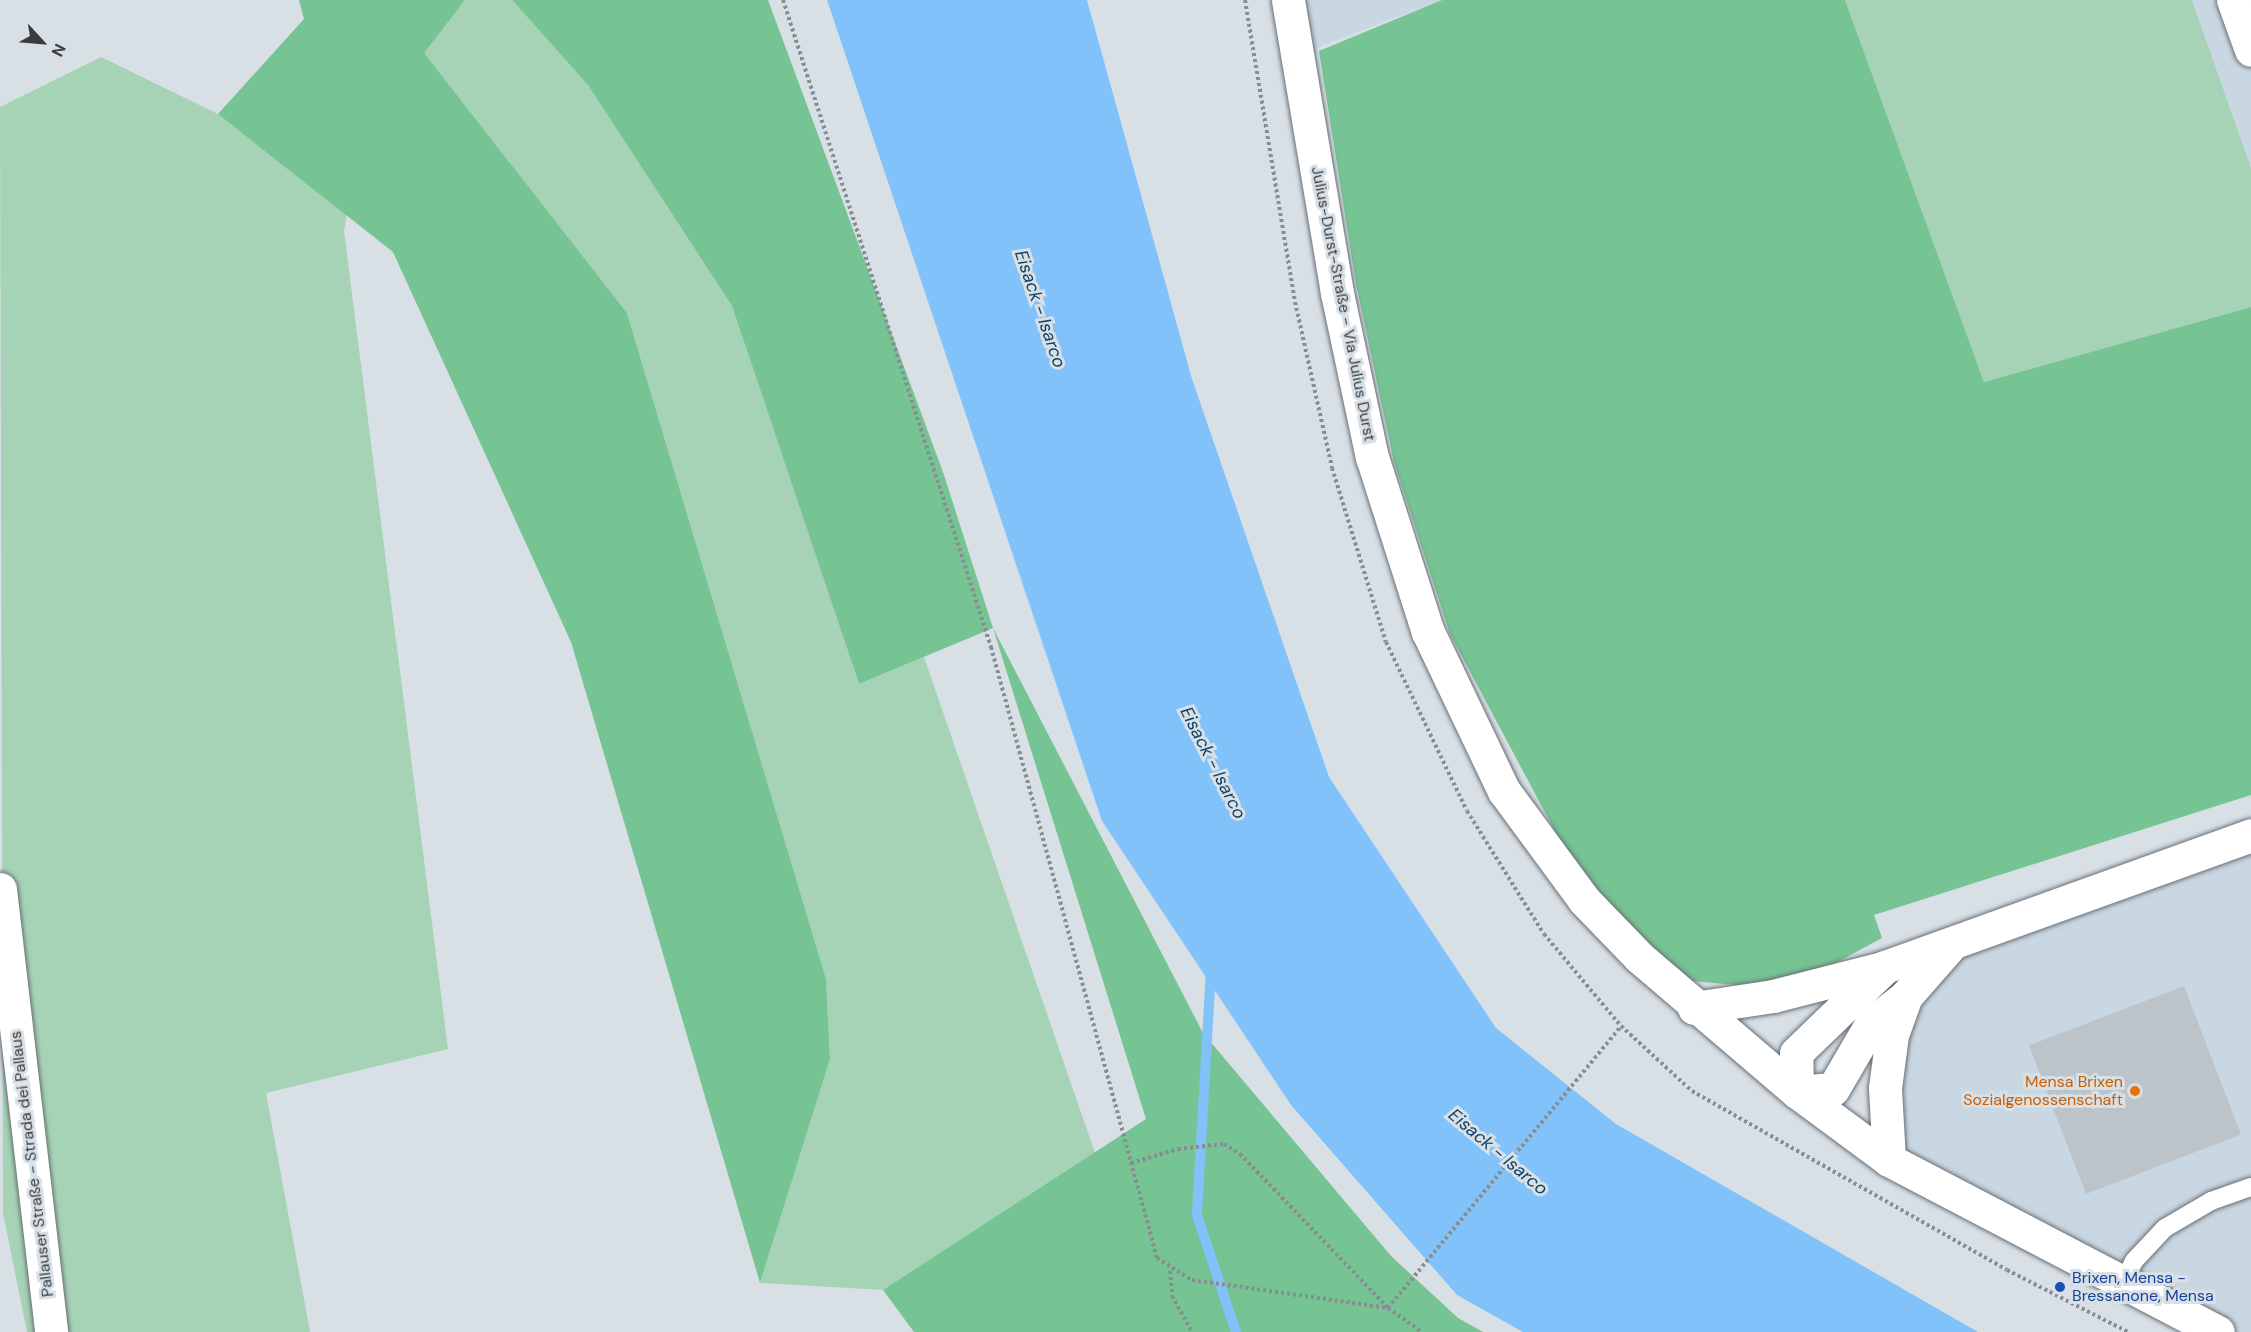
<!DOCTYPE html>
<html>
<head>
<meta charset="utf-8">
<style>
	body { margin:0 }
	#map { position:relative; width:2251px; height:1332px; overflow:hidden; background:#d8e0e6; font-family:"DM Sans",sans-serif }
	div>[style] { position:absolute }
	.built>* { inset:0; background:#c9d7e3 }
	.green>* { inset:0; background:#a6d3b5 }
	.forest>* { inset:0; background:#76c394 }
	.water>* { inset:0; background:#80c2f9 }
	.stream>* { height:10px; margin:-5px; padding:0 5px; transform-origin:5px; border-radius:5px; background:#80c2f9 }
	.building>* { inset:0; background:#bcc4ca; transform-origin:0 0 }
	.path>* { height:4px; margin-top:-2px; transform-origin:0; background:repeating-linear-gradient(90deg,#878d91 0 3px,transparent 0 6px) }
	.roads { filter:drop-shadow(0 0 2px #686f75) drop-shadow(0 0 2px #686f75) }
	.lane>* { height:18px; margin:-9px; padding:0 9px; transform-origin:9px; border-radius:9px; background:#fff }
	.street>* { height:33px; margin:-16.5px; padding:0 16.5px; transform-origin:16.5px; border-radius:16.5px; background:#fff }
	.secondary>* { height:33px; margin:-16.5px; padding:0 16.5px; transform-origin:16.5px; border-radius:16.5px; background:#fff }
	.dots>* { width:16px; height:16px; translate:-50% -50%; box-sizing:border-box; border:3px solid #d8e0e6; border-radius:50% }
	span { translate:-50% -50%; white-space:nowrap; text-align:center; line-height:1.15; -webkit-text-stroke:6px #d8e0e6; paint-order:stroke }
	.street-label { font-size:16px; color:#393c3e }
	.food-label { font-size:16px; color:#c56008 }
	.right { translate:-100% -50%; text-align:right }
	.transit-label { font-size:16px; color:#164399 }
	.left { translate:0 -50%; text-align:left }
	.water-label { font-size:18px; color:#104265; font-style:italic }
	.north { position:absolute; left:12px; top:12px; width:60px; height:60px; -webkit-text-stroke:4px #d8e0e6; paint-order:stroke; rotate:116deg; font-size:16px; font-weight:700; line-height:24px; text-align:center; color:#393c3e }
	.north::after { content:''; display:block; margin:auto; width:21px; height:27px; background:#393c3e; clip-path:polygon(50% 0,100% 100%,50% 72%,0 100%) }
</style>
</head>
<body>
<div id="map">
	<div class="built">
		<i style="clip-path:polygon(1288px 0,1442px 0,1298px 55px)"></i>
		<i style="clip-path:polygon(2192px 0,2251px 0,2251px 168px)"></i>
		<i style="clip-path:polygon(2251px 835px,2251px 1332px,2218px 1332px,1889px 1160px,1892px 1035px,1950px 946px)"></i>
	</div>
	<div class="green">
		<i style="clip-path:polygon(465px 0,512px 0,588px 85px,732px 306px,859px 684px,924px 657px,1096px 1156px,883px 1290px,760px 1283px,830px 1059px,826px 979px,627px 313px,423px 53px)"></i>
		<i style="clip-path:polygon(1845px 0,2192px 0,2251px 168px,2251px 307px,1984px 382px)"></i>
		<i style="clip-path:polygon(101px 57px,218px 114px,347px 213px,344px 231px,448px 1049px,266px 1093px,310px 1332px,27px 1332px,3px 1213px,0 107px)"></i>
	</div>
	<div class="forest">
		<i style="clip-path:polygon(299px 0,465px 0,424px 53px,627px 313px,826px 979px,830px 1059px,760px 1283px,571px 642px,393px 252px,218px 114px,304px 19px)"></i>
		<i style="clip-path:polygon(512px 0,768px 0,943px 472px,993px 628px,1203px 1033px,1391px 1256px,1458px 1318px,1483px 1332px,914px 1332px,883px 1290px,1146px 1119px,993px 628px,859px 684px,732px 306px,588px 85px)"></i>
		<i style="clip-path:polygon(1442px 0,1845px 0,1984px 382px,2251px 307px,2251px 795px,1874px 915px,1882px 938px,1808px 978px,1746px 986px,1692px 981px,1622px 922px,1557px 835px,1450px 634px,1394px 462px,1356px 284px,1319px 51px)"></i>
	</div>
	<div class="water">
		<i style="clip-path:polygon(827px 0,1087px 0,1192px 379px,1329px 777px,1496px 1028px,1616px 1124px,1978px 1332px,1523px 1332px,1457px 1295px,1291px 1105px,1102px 821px)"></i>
	</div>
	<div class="stream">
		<i style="left:1211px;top:970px;width:245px;rotate:93.3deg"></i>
		<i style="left:1197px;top:1215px;width:123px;rotate:71.6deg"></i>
	</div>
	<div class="building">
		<i style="left:2184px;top:986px;width:159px;height:166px;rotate:69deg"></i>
	</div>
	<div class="path">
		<i style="left:783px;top:0;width:680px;rotate:72.18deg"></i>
		<i style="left:991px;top:647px;width:633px;rotate:74.8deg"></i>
		<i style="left:1157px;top:1258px;width:41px;rotate:32.2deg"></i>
		<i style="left:1192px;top:1280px;width:198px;rotate:8.1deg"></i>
		<i style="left:1245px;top:0;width:306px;rotate:80.6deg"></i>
		<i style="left:1295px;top:302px;width:170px;rotate:77.4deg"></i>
		<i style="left:1332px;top:468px;width:182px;rotate:72.8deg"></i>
		<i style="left:1386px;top:642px;width:187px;rotate:64.4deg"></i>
		<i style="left:1467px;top:811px;width:145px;rotate:58deg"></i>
		<i style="left:1544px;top:934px;width:120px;rotate:50.1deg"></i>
		<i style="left:1621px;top:1026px;width:96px;rotate:42.5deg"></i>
		<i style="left:1692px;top:1091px;width:362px;rotate:29.6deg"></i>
		<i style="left:2007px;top:1270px;width:136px;rotate:27.1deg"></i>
		<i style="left:1131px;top:1163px;width:49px;rotate:-16.6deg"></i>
		<i style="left:1178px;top:1149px;width:46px;rotate:-6.2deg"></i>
		<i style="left:1224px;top:1144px;width:19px;rotate:32deg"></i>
		<i style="left:1240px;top:1154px;width:214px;rotate:46.1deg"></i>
		<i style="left:1388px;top:1308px;width:42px;rotate:35.2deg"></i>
		<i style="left:1170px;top:1271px;width:25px;rotate:85deg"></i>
		<i style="left:1172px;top:1296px;width:41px;rotate:60.9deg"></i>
		<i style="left:1388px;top:1308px;width:366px;rotate:-50.4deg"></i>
	</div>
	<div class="roads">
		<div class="lane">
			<i style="left:2122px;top:1284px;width:26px;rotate:-62deg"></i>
			<i style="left:2134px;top:1261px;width:45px;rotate:-46.8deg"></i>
			<i style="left:2165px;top:1228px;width:53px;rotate:-30.4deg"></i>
			<i style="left:2211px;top:1201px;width:42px;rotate:-19.3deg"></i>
		</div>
		<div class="street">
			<i style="left:1288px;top:0;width:297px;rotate:80.5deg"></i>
			<i style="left:1337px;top:293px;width:168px;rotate:78deg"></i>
			<i style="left:1372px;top:457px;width:184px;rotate:72.3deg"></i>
			<i style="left:1428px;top:632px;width:176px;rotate:64.5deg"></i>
			<i style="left:1504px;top:791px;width:135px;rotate:53.7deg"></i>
			<i style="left:1584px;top:900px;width:79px;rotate:46deg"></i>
			<i style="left:1639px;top:957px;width:208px;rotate:40.5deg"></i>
			<i style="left:1797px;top:1092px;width:114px;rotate:36.5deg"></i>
			<i style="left:1889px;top:1160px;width:371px;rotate:27.6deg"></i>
			<i style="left:2233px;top:0;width:53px;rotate:70.2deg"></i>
			<i style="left:1694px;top:1008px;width:80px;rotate:-8.6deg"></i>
			<i style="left:1773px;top:996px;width:114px;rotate:-14.3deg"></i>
			<i style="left:1797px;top:1092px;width:39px;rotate:-91deg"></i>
			<i style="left:1796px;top:1053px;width:124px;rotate:-44deg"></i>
			<i style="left:1885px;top:967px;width:389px;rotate:-19.8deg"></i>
			<i style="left:1797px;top:1092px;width:36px;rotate:-5deg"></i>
			<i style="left:1833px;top:1089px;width:75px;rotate:-59.7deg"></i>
			<i style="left:1871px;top:1024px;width:43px;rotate:-38.5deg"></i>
			<i style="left:1889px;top:1160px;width:72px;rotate:-93.2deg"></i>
			<i style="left:1885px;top:1088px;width:53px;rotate:-82.5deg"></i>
			<i style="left:1892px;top:1035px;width:41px;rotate:-70.3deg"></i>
			<i style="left:1906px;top:996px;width:65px;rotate:-48.7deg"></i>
		</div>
		<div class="secondary">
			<i style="left:0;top:889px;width:446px;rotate:83.4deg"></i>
		</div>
	</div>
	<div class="dots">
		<i style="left:2135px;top:1091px;background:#e8710a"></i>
		<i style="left:2060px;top:1287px;background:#1a4fb4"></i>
	</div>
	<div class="street-label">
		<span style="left:1343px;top:304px;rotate:79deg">Julius-Durst-Straße - Via Julius Durst</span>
		<span style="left:32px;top:1164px;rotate:-97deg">Pallauser Straße - Strada dei Pallaus</span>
	</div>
	<div class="food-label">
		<span class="right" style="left:2123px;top:1091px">Mensa Brixen<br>Sozialgenossenschaft</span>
	</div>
	<div class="transit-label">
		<span class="left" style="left:2072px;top:1287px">Brixen, Mensa -<br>Bressanone, Mensa</span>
	</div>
	<div class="water-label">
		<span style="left:1040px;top:309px;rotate:71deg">Eisack - Isarco</span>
		<span style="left:1213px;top:763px;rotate:63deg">Eisack - Isarco</span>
		<span style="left:1498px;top:1152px;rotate:40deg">Eisack - Isarco</span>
	</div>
	<div class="north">N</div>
</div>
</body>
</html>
